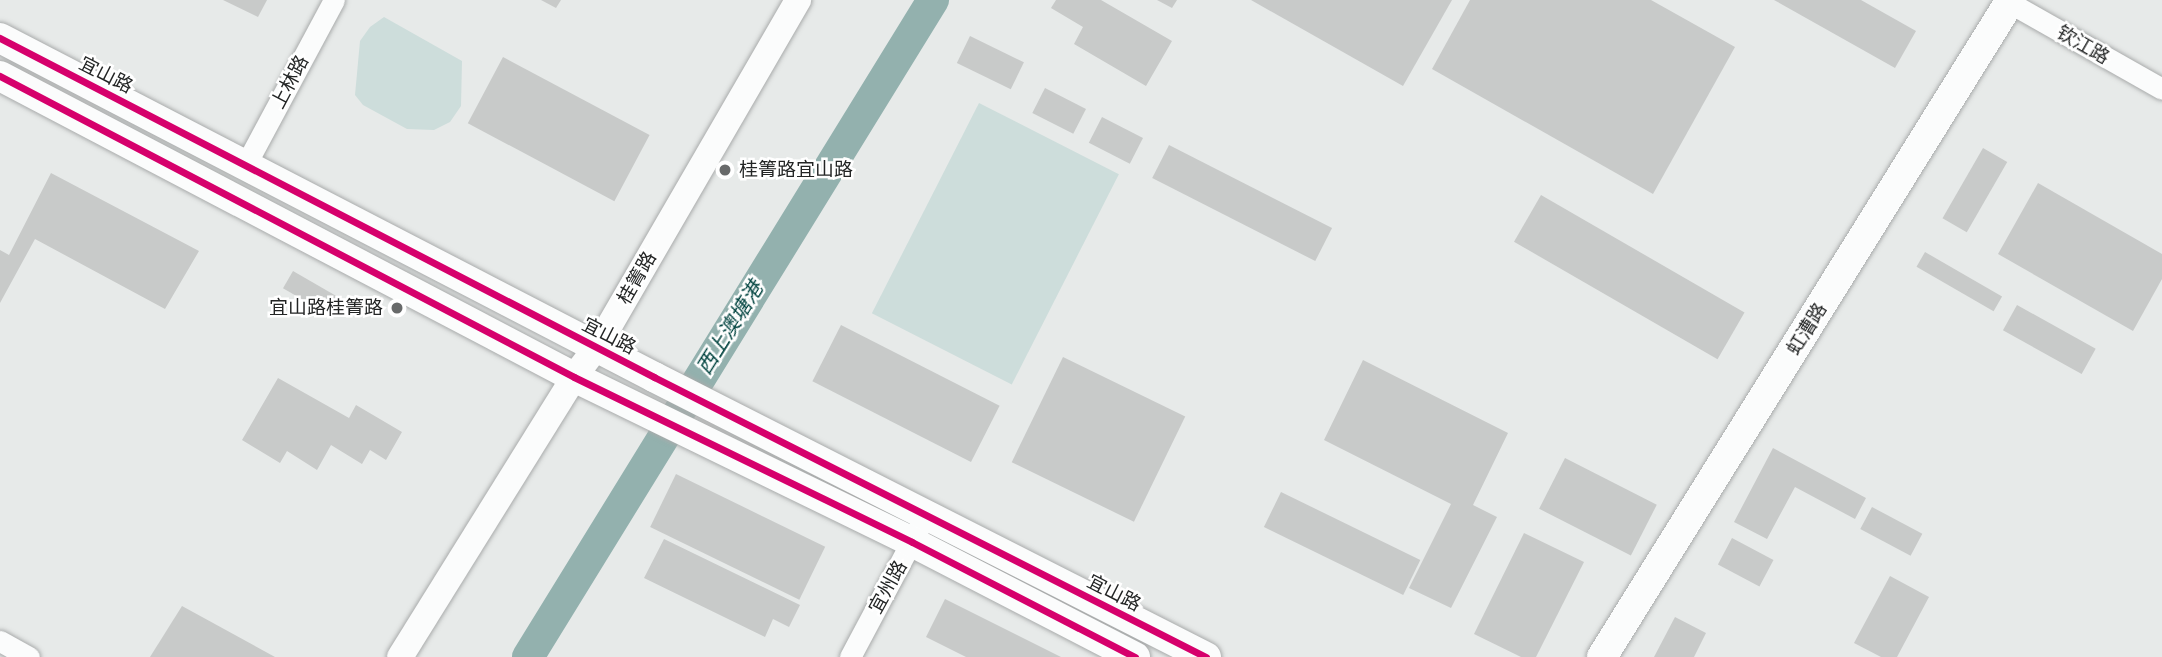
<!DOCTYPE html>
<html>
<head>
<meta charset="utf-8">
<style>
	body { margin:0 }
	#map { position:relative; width:2162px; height:657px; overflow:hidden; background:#e7eae9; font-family:Inter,"Noto Sans SC",sans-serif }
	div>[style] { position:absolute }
	.green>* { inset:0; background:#cddddb; transform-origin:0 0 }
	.river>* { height:32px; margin:-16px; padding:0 16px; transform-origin:16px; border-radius:16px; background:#93b1ae }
	.building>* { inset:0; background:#c8cac9; transform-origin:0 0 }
	.roads { filter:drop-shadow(0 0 2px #a9abab) drop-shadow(0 0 2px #a9abab) }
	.minor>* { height:21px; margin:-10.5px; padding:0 10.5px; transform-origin:10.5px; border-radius:10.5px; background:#fbfcfc }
	.tertiary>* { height:26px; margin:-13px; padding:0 13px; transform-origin:13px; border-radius:13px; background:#fbfcfc }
	.secondary>* { height:30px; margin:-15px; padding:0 15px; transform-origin:15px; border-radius:15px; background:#fbfcfc }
	.cycleway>* { height:7px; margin:-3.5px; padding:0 3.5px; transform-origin:3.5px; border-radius:3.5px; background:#d6006c }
	.dots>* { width:19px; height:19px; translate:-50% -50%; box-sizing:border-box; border:4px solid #fff; border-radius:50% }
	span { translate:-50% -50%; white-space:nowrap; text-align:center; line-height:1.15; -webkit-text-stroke:5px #fff; paint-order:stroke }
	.street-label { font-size:19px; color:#232525 }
	.poi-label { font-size:19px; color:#232525 }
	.left { translate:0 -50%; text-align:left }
	.right { translate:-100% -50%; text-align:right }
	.water-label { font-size:21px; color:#00433f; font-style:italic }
</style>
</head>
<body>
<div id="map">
	<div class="green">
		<i style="clip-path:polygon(384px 17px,462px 61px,461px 106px,450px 122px,434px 130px,407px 129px,363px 105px,355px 95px,360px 41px,370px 27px)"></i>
		<i style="left:979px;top:103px;width:157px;height:236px;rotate:27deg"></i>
	</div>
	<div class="river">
		<i style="left:528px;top:657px;width:772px;rotate:-58.35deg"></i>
	</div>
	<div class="building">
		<i style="clip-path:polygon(223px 0,267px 0,258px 17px)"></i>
		<i style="clip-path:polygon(541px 0,561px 0,556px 8px)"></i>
		<i style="clip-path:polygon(1056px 0,1101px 0,1172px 41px,1146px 86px,1074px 44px,1083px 27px,1051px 8px)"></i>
		<i style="clip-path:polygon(1157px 0,1177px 0,1172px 8px)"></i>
		<i style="clip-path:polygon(1251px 0,1452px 0,1403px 86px)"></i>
		<i style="clip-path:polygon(1470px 0,1651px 0,1735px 47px,1653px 194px,1432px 69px)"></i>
		<i style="clip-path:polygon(1774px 0,1861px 0,1916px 31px,1895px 68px)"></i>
		<i style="left:970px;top:36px;width:60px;height:30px;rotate:26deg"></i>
		<i style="left:503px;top:57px;width:166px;height:75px;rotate:28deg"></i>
		<i style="left:1045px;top:88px;width:46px;height:28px;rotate:27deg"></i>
		<i style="left:1102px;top:117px;width:46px;height:29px;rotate:27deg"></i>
		<i style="left:1169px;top:145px;width:183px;height:37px;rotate:27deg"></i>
		<i style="left:1983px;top:148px;width:28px;height:81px;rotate:30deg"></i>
		<i style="clip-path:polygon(51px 173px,199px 251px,165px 309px,35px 239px,0 303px,0 250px,9px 255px)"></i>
		<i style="clip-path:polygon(2038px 183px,2162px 254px,2162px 279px,2133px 331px,1998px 254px)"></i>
		<i style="left:1541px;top:195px;width:235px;height:54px;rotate:30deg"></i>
		<i style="left:1925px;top:252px;width:89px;height:17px;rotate:30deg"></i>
		<i style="left:293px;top:271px;width:50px;height:20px;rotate:30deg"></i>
		<i style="left:2017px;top:305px;width:90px;height:29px;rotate:29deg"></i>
		<i style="left:841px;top:325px;width:178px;height:63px;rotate:27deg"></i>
		<i style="left:1063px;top:357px;width:136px;height:117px;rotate:26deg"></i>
		<i style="clip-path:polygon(1363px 360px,1508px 433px,1473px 505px,1497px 517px,1451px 608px,1409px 588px,1451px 504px,1324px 440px)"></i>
		<i style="clip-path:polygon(278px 378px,349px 418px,356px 405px,402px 432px,386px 460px,370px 450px,362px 464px,331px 445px,317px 470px,287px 451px,280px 463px,242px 440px)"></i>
		<i style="clip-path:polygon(1773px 448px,1866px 498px,1855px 519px,1795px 487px,1767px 539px,1734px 522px)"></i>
		<i style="left:1565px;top:458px;width:103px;height:57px;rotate:27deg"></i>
		<i style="left:676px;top:474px;width:166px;height:59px;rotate:26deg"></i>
		<i style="left:1281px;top:492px;width:155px;height:39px;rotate:26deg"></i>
		<i style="left:1872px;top:507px;width:57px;height:25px;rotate:28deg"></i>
		<i style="clip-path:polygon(1524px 533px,1584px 562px,1536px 657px,1521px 657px,1474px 634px)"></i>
		<i style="left:1732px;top:538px;width:47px;height:30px;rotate:28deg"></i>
		<i style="clip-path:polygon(664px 539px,800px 605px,789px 627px,773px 619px,765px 637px,644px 578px)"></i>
		<i style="clip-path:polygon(1890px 576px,1929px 597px,1897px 657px,1881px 657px,1854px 643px)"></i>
		<i style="clip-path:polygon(945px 599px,1061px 657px,966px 657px,926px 637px)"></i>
		<i style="clip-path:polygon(182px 606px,275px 657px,150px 657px)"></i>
		<i style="clip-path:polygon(1675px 617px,1706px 633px,1694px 657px,1654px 657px)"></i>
	</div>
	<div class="roads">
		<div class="minor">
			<i style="left:2005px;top:0;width:180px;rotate:29.5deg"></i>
			<i style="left:246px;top:164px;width:186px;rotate:-61.8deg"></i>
			<i style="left:0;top:641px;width:33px;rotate:29deg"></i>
			<i style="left:850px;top:657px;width:160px;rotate:-62deg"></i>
		</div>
		<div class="tertiary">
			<i style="left:400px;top:657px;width:330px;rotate:-58.1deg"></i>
			<i style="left:574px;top:377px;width:38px;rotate:-53deg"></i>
			<i style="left:597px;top:347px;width:401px;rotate:-59.9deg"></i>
		</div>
		<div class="secondary">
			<i style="left:0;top:38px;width:737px;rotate:27.4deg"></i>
			<i style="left:654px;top:377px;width:619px;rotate:26.9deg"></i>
			<i style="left:0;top:76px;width:648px;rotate:27.67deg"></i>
			<i style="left:574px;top:377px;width:376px;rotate:26deg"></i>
			<i style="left:912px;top:542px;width:251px;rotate:27.3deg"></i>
			<i style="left:1602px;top:657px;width:774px;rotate:-58.1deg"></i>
		</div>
	</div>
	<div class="cycleway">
		<i style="left:0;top:38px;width:737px;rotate:27.4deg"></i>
		<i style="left:654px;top:377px;width:619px;rotate:26.9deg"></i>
		<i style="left:0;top:76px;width:648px;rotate:27.67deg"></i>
		<i style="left:574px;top:377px;width:376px;rotate:26deg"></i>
		<i style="left:912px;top:542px;width:251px;rotate:27.3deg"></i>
	</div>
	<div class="dots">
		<i style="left:725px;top:170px;background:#686a6a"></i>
		<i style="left:397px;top:308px;background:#686a6a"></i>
	</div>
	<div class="street-label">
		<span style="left:2083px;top:45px;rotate:30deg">钦江路</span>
		<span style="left:106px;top:75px;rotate:27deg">宜山路</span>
		<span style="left:290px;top:82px;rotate:-62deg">上林路</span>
		<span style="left:637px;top:278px;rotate:-60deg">桂箐路</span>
		<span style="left:1807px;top:329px;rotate:-58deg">虹漕路</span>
		<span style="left:609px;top:336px;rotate:27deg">宜山路</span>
		<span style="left:888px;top:587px;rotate:-61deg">宜州路</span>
		<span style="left:1114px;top:593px;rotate:27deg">宜山路</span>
	</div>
	<div class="poi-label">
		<span class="left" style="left:739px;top:170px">桂箐路宜山路</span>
		<span class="right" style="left:383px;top:308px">宜山路桂箐路</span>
	</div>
	<div class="water-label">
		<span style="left:730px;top:328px;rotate:-58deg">西上澳塘港</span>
	</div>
</div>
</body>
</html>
